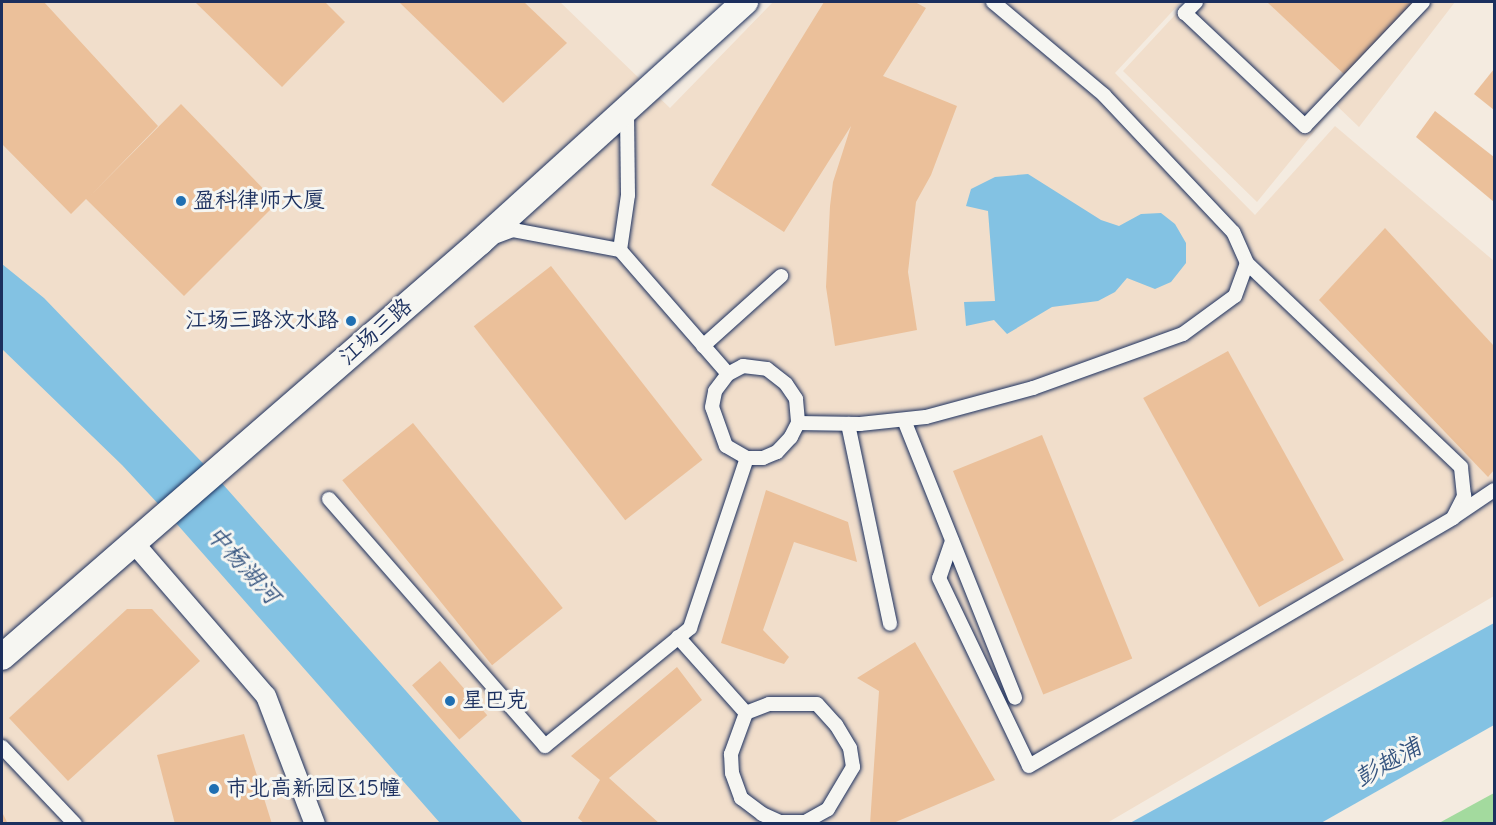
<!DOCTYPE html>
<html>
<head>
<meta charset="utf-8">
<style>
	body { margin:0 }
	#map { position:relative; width:1496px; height:825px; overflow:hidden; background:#f4ebe0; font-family:"Comic Neue","LXGW WenKai TC",sans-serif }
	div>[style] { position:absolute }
	.built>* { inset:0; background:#f1decb }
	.green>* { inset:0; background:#a3da9e }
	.water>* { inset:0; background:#83c2e3 }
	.building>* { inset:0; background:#ebc09a; transform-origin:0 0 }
	.roads { filter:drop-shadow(0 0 2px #1b2f5e) drop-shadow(0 0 2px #1b2f5e) }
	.service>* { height:14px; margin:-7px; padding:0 7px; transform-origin:7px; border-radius:7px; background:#f6f6f2 }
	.pedestrian>* { height:20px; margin:-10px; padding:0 10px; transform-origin:10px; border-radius:10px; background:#f6f6f2 }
	.minor>* { height:26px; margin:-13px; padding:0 13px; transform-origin:13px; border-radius:13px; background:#f6f6f2 }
	.dots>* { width:16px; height:16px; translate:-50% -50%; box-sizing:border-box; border:3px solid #f6f6f2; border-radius:50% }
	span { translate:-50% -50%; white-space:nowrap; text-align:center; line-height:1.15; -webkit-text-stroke:6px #f6f6f2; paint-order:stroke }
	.poi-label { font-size:22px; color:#1b2f5e }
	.left { translate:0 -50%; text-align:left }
	.right { translate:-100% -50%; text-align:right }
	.street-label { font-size:22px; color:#1b2f5e }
	.water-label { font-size:24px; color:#35547f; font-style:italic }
	.frame { position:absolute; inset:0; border:3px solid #1b2f5e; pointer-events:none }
</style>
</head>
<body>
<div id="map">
	<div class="built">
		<i style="clip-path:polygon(2px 2px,560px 2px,670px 108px,773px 2px,1181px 2px,1115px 73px,1255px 215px,1335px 126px,1494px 261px,1494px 596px,1107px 823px,2px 824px)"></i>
		<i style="clip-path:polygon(1187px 2px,1455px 2px,1359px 127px,1336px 105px,1257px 202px,1123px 71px)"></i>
	</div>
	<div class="green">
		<i style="clip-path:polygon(1494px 793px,1494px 823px,1439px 823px)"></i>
	</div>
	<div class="water">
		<i style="clip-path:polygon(1028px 174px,1101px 220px,1119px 226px,1141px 214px,1161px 213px,1175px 224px,1186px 243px,1186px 263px,1171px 282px,1155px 289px,1127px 278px,1115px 292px,1098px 301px,1052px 307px,1007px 334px,994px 320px,966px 326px,964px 302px,995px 301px,988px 211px,966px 206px,971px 189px,995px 177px)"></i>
		<i style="clip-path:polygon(2px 264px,44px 298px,220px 481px,523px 823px,440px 823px,176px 523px,122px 465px,2px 349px)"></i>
		<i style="clip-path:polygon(1494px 623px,1494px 725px,1321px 823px,1130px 823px)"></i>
	</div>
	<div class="building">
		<i style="clip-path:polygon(2px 2px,44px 2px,158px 126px,90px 196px,181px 104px,277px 203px,184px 296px,86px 199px,71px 214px,2px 144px)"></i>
		<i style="clip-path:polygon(195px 2px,325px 2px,345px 22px,282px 87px)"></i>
		<i style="clip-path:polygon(399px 2px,524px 2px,567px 43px,503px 103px)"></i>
		<i style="clip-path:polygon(824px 2px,915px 2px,926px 8px,883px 76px,957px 106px,931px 175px,916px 202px,908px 272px,917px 330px,835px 346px,826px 287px,830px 206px,833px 182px,851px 126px,784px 232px,711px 185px)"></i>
		<i style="clip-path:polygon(1267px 2px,1416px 2px,1346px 76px)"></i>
		<i style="clip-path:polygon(1494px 69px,1494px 110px,1474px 94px)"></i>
		<i style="clip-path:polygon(1435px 111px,1494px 157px,1494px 202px,1416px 137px)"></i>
		<i style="clip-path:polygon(1385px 228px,1494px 346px,1494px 470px,1488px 477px,1319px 300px)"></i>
		<i style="left:551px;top:266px;width:246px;height:98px;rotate:52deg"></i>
		<i style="left:1228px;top:351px;width:239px;height:97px;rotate:61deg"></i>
		<i style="left:413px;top:423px;width:238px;height:91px;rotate:51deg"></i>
		<i style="left:1042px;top:435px;width:241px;height:96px;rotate:68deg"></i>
		<i style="clip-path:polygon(766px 490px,848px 522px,857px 562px,794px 542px,763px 630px,789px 657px,784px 664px,721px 643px)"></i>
		<i style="clip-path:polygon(127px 609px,152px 609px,200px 661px,68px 781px,9px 718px)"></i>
		<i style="clip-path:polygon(915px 642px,995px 780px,891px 824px,870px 824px,879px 691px,857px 678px)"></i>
		<i style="left:440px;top:661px;width:72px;height:37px;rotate:49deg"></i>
		<i style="clip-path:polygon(677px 667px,702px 700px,609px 778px,660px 824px,585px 824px,578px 818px,600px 780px,571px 756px)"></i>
		<i style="clip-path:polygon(244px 734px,272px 824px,175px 824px,157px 755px)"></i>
		<i style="clip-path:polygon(2px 812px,8px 824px,2px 824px)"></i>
	</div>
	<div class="roads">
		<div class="service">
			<i style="left:1196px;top:2px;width:16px;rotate:135deg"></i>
			<i style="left:1185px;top:13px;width:165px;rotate:43.3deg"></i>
			<i style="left:1305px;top:126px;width:171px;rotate:-46.4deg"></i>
			<i style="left:497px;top:236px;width:17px;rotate:-21deg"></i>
			<i style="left:513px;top:230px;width:109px;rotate:10.6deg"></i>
			<i style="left:620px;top:250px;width:56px;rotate:-81.7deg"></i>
			<i style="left:628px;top:195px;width:83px;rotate:-90.7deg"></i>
			<i style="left:620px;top:250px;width:164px;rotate:48.9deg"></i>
			<i style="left:703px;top:346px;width:105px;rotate:-41.9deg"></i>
			<i style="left:743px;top:366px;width:24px;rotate:7deg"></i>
			<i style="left:767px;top:369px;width:24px;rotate:38deg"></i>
			<i style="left:786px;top:384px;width:18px;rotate:56deg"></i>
			<i style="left:796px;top:399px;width:24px;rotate:85deg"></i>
			<i style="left:798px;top:423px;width:16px;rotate:117deg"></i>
			<i style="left:791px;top:437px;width:21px;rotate:133deg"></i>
			<i style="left:777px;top:452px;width:15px;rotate:157deg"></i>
			<i style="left:763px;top:458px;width:16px;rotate:180deg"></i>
			<i style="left:747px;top:458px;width:24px;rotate:-150deg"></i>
			<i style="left:726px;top:446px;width:41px;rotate:-109.7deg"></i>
			<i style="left:712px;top:407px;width:16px;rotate:-79deg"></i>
			<i style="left:715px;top:391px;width:21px;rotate:-53deg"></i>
			<i style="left:728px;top:374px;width:17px;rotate:-28deg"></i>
			<i style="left:904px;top:420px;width:299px;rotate:68.2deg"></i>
			<i style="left:798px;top:423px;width:62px;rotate:0.9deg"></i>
			<i style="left:860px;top:424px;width:66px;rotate:-6.1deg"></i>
			<i style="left:926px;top:417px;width:111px;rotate:-15.2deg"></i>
			<i style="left:1033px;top:388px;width:159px;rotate:-19.8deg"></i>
			<i style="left:1183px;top:334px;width:64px;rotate:-36.2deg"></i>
			<i style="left:1235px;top:296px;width:35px;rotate:-70deg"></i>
			<i style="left:1247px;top:263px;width:34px;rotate:-114deg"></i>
			<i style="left:1233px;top:232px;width:188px;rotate:-133.3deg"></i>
			<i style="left:1104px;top:95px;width:145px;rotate:-140deg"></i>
			<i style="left:848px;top:424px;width:204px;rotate:78.1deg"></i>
			<i style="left:329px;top:499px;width:328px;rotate:48.8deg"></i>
			<i style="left:545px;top:746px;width:187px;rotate:-39.1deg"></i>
			<i style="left:690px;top:628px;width:179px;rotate:-71.5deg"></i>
			<i style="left:1454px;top:517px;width:48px;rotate:-34deg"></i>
			<i style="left:952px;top:541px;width:39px;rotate:109deg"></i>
			<i style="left:939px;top:578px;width:208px;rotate:64.4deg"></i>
			<i style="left:1029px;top:766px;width:491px;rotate:-30.3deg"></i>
			<i style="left:1453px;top:518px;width:25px;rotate:-63deg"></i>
			<i style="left:1464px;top:496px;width:29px;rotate:-96deg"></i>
			<i style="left:1461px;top:467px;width:296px;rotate:-136.4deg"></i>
			<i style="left:678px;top:637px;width:102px;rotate:48.2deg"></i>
			<i style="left:746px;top:713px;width:44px;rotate:110.1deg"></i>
			<i style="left:731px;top:754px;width:19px;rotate:87deg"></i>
			<i style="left:732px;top:773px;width:27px;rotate:70deg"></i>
			<i style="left:741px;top:798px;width:26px;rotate:37deg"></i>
			<i style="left:762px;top:814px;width:20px;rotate:24deg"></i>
			<i style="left:780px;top:822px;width:25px"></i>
			<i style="left:805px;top:822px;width:26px;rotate:-29deg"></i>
			<i style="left:828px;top:809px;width:49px;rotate:-59.2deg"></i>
			<i style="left:853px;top:767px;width:19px;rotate:-99deg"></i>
			<i style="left:850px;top:748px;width:27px;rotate:-121deg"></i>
			<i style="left:836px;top:725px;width:28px;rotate:-132deg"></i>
			<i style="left:817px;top:704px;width:48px;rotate:180deg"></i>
			<i style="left:769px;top:704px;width:25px;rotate:159deg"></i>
			<i style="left:2px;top:747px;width:106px;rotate:46.5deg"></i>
		</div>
		<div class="pedestrian">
			<i style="left:133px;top:542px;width:203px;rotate:49.2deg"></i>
			<i style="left:266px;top:696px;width:137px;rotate:69.1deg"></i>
		</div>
		<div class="minor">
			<i style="left:2px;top:657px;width:633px;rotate:-40.96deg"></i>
			<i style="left:480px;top:242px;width:358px;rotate:-42.2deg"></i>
		</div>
	</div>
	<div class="dots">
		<i style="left:181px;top:201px;background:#1f6fb2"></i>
		<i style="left:351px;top:321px;background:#1f6fb2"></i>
		<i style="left:450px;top:701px;background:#1f6fb2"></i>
		<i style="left:214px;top:789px;background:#1f6fb2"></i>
	</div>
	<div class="poi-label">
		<span class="left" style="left:193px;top:201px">盈科律师大厦</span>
		<span class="right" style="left:339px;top:321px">江场三路汶水路</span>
		<span class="left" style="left:462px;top:701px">星巴克</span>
		<span class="left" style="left:226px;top:789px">市北高新园区15幢</span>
	</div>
	<div class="street-label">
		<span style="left:376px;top:332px;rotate:-41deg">江场三路</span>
	</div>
	<div class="water-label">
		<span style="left:243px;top:565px;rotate:48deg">中杨湖河</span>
		<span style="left:1388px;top:763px;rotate:-30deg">彭越浦</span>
	</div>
	<div class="frame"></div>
</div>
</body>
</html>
